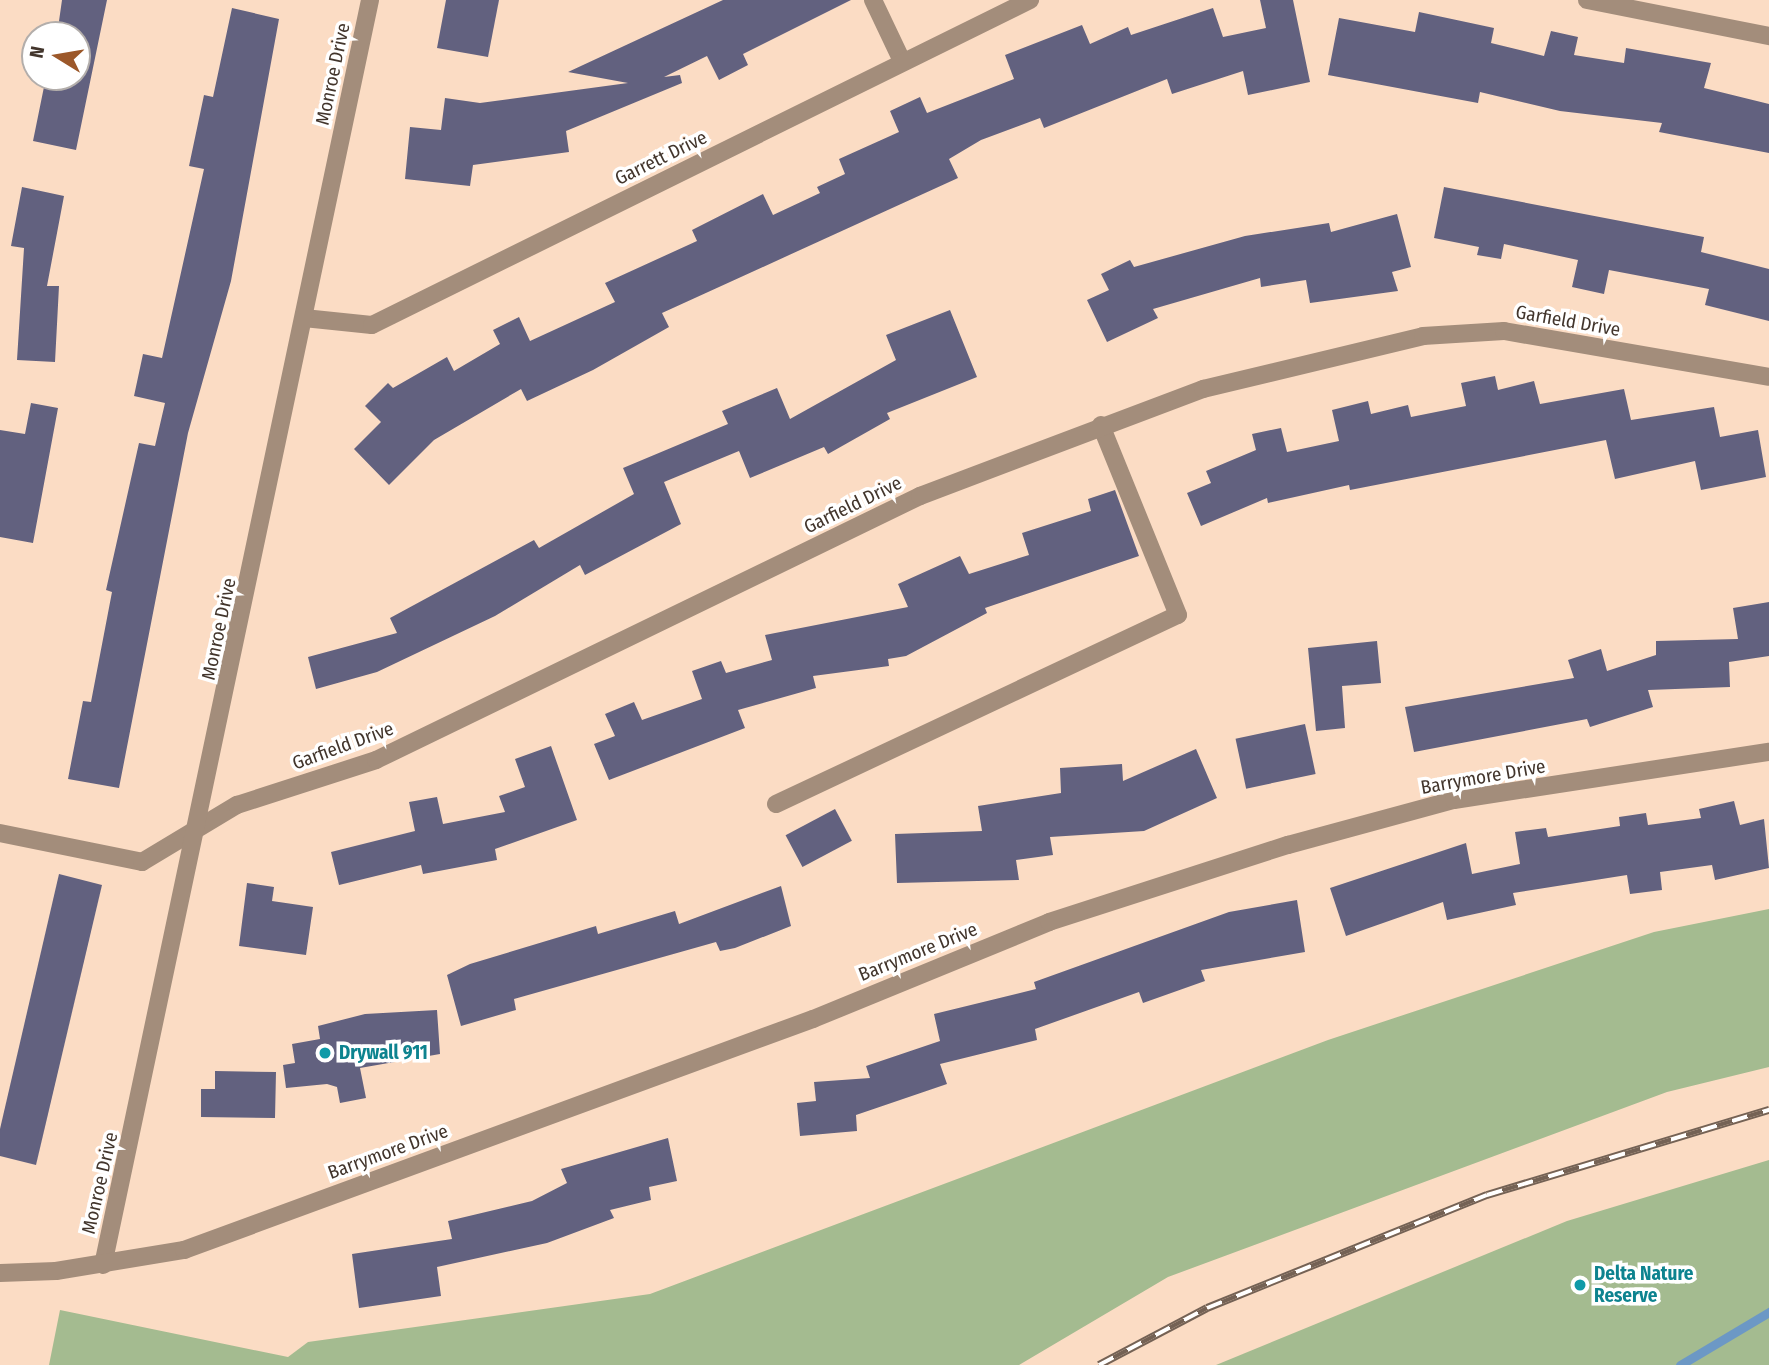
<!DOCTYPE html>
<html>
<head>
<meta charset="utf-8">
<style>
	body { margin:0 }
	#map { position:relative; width:1769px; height:1365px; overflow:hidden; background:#fbdcc4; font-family:"Fira Sans Condensed",sans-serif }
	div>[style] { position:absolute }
	.green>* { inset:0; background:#a4bb90 }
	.stream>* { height:9px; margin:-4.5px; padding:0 4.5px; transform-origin:4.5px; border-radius:4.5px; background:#6c98c5 }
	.building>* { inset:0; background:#62617f; transform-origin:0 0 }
	.minor>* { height:18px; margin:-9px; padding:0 9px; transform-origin:9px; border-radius:9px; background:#a38d7b }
	.rail>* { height:8px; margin-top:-4px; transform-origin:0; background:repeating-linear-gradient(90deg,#fff 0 16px,#746255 0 32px); box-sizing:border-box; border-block:2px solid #746255 }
	.dots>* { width:19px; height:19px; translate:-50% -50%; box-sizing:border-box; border:4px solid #fff; border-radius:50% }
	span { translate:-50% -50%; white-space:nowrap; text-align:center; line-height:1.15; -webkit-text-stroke:7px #fff; paint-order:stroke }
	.street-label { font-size:19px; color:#42352c }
	.culture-label { font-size:19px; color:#0d838f; font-weight:700 }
	.left { translate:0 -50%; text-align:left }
	.north { position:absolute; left:21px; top:21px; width:70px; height:70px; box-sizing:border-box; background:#fff; border:2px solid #b3aeab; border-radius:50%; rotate:281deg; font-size:19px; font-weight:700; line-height:28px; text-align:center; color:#42352c }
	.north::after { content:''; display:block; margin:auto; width:24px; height:32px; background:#9c582a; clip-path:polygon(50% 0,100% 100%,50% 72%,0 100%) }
</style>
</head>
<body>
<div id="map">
	<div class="green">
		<i style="clip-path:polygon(1769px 909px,1769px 1067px,1667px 1092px,1168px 1277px,1019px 1365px,49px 1365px,60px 1310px,288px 1357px,308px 1342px,650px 1294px,1328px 1040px,1654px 932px)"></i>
		<i style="clip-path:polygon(1769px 1160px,1769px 1365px,1216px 1365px,1567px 1221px)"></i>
	</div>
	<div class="stream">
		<i style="left:1680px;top:1365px;width:104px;rotate:-30.8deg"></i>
	</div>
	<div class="building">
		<i style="clip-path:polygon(62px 0,107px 0,76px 150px,33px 141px,46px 77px,77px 77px,77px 35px,57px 35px)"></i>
		<i style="clip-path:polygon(446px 0,499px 0,488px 57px,437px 48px)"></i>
		<i style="clip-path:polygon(723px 0,851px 0,743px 54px,748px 65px,719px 80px,707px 56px,664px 77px,680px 75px,682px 83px,566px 131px,569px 152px,473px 165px,470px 186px,405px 179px,410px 127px,441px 130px,445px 98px,480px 103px,628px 83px,568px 72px)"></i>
		<i style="clip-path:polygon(1260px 0,1293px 0,1310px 82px,1248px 95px,1243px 71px,1172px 94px,1167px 79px,1044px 128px,1040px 118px,981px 140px,949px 159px,958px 178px,662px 313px,669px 327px,593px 370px,527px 401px,521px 389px,434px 440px,389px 485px,354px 449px,381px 422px,365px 406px,388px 383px,393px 388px,447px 357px,454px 371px,500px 344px,493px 330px,519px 317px,530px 341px,615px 302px,605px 283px,697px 241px,692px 230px,763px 194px,773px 215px,820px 193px,817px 187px,845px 174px,839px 159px,899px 132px,890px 111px,920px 97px,927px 113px,1014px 79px,1005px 55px,1082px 25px,1090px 44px,1128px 27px,1131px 35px,1213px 8px,1223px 37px,1266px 28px)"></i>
		<i style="clip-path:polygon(232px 8px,279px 19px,231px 281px,188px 433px,119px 788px,68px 779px,83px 701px,91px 702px,112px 592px,106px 590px,139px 443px,155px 446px,165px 403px,134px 396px,143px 354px,162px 358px,204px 169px,189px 166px,204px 95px,213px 97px)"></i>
		<i style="clip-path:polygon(1419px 12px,1494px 28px,1491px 43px,1544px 56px,1551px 31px,1578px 37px,1574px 55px,1624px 63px,1626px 48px,1711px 63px,1704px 88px,1769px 104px,1769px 153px,1659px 132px,1662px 123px,1560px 111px,1480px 92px,1478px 103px,1328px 75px,1339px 18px,1415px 32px)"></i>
		<i style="clip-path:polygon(22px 187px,64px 196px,47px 286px,59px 286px,55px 362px,17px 360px,24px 248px,11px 246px)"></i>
		<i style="clip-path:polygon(1444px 187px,1704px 237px,1701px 252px,1769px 269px,1769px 321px,1705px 305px,1709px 289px,1609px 270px,1604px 294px,1572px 287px,1578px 260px,1504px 244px,1501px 259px,1477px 255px,1479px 247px,1434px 238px)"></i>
		<i style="clip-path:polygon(1397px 214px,1411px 267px,1392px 272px,1398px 291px,1310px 303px,1306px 280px,1261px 287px,1260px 278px,1153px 309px,1158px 318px,1107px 342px,1087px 300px,1109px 290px,1101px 274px,1130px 260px,1134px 267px,1245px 236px,1329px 223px,1331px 232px)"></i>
		<i style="clip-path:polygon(950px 310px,977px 377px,887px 413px,890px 419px,828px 454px,824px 447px,750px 478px,739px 451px,664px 482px,681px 524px,585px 575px,580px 565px,495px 616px,377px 672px,316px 689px,308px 657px,397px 633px,390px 618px,534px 540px,539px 548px,634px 494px,623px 468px,728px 424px,722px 411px,777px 388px,790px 419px,896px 360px,886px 335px)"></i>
		<i style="clip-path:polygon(1495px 376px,1498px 390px,1534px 381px,1540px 404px,1624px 389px,1631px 420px,1714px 407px,1720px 437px,1758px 430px,1766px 477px,1701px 490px,1695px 461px,1615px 479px,1606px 440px,1350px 490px,1349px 485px,1268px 503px,1267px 498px,1201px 526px,1187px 493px,1211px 483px,1206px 471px,1256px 450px,1252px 434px,1281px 428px,1287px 452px,1339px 441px,1332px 410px,1368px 401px,1371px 414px,1408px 405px,1411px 417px,1466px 406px,1461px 383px)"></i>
		<i style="clip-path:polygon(31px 403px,58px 408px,33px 543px,0 537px,0 430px,25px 434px)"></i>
		<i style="clip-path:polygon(1115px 490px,1139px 556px,985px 608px,987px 613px,906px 656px,888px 659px,889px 666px,813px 676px,816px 688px,738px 710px,745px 728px,609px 780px,594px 744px,615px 736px,605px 714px,634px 702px,642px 720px,702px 699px,692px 671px,721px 661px,726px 673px,772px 660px,765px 635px,908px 607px,898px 584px,960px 556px,969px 574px,1029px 555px,1022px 533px,1091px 511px,1088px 499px)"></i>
		<i style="clip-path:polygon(1769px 602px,1769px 656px,1729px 662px,1730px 687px,1648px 690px,1653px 707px,1590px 727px,1587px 719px,1414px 752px,1405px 707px,1574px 678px,1568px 660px,1601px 649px,1607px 671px,1656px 655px,1656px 641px,1738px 639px,1733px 608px)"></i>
		<i style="clip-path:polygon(1377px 641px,1381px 683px,1342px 686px,1345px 728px,1316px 731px,1308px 648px)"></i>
		<i style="left:1305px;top:724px;width:51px;height:71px;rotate:78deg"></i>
		<i style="clip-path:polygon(551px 746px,577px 820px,495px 849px,497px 860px,423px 874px,421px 865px,339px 885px,331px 852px,415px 831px,409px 802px,437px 797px,443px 824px,505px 812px,499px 796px,525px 787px,515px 759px)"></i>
		<i style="clip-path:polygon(1196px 749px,1217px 798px,1144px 831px,1050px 837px,1053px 855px,1016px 860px,1019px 880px,897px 883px,895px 834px,982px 831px,978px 806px,1061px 793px,1060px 768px,1122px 764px,1123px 781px)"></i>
		<i style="clip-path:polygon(1734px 801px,1740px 825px,1764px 819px,1769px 868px,1715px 880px,1712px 865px,1660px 872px,1662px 890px,1630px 894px,1627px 875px,1513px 893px,1516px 905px,1447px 920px,1443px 902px,1346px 936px,1330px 888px,1466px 843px,1472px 874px,1520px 864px,1515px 832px,1546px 828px,1548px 837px,1620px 826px,1619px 817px,1646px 813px,1648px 825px,1701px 818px,1699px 809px)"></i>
		<i style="left:835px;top:809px;width:36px;height:56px;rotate:62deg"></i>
		<i style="clip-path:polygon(59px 874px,102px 885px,36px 1165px,0 1156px,0 1129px)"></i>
		<i style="clip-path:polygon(247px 883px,274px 887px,272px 901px,313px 907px,306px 955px,239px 946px)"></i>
		<i style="clip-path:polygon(781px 886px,791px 926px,735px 948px,720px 951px,716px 942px,514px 999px,516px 1010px,461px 1026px,447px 975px,470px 964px,596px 926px,598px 934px,675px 911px,679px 924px)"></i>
		<i style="clip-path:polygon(1297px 900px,1305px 952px,1201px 970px,1205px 981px,1143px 1003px,1139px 992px,1035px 1029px,1037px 1040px,940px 1064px,947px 1084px,856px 1115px,857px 1131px,800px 1136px,797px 1103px,816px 1101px,814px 1082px,870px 1078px,866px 1066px,940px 1041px,934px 1014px,1036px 989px,1034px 982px,1229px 912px)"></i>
		<i style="clip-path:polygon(437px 1010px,440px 1054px,360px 1068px,366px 1098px,340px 1103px,337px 1087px,327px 1084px,286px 1088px,283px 1065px,295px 1063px,292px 1044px,320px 1039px,318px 1026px,365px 1014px)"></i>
		<i style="clip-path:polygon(215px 1071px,276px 1072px,275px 1118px,201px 1117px,201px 1089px,215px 1089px)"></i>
		<i style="clip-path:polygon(668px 1138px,677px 1181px,649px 1187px,651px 1200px,610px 1210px,614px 1218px,547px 1243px,437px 1267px,441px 1296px,359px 1308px,352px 1254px,452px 1239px,448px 1221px,532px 1201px,567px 1183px,561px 1169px)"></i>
	</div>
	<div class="minor">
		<i style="left:873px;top:0;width:68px;rotate:64.6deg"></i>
		<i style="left:1587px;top:0;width:186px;rotate:11.2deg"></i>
		<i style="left:304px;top:318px;width:68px;rotate:5.9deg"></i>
		<i style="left:372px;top:325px;width:734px;rotate:-26.29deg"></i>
		<i style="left:776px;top:804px;width:444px;rotate:-25.2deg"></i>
		<i style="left:1178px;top:615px;width:205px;rotate:-112.1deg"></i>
		<i style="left:0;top:833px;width:145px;rotate:11.5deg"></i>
		<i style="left:142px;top:862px;width:111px;rotate:-31deg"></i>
		<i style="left:237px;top:805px;width:146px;rotate:-17.9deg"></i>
		<i style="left:376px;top:760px;width:605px;rotate:-25.89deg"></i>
		<i style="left:920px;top:496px;width:303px;rotate:-20.7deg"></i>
		<i style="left:1203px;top:389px;width:226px;rotate:-13.5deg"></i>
		<i style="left:1423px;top:336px;width:81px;rotate:-3.5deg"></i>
		<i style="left:1504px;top:331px;width:269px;rotate:9.8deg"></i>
		<i style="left:103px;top:1265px;width:1293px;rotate:-78.08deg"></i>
		<i style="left:0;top:1273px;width:56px;rotate:-2deg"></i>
		<i style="left:56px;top:1271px;width:130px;rotate:-9.3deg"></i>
		<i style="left:184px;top:1250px;width:670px;rotate:-20.17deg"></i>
		<i style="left:813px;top:1019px;width:255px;rotate:-22.3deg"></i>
		<i style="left:1049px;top:922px;width:251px;rotate:-17.9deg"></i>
		<i style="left:1288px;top:845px;width:172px;rotate:-15.2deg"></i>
		<i style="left:1454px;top:800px;width:319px;rotate:-8.7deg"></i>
	</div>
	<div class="rail">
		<i style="left:1099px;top:1365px;width:122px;rotate:-27.8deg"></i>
		<i style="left:1207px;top:1308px;width:302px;rotate:-22deg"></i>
		<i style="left:1487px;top:1195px;width:295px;rotate:-16.8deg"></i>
	</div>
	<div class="dots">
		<i style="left:325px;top:1053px;background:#0f9aa8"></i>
		<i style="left:1580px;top:1285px;background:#0f9aa8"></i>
	</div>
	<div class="street-label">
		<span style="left:333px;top:74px;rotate:-78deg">Monroe Drive</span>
		<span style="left:661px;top:158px;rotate:-26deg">Garrett Drive</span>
		<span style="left:1568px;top:321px;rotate:10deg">Garfield Drive</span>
		<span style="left:853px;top:505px;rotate:-26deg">Garfield Drive</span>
		<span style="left:219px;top:629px;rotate:-78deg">Monroe Drive</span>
		<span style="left:343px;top:746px;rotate:-20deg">Garfield Drive</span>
		<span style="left:1483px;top:777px;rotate:-10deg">Barrymore Drive</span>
		<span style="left:918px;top:952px;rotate:-22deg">Barrymore Drive</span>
		<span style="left:388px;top:1152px;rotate:-20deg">Barrymore Drive</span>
		<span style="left:100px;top:1183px;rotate:-77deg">Monroe Drive</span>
	</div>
	<div class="culture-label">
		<span class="left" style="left:339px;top:1053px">Drywall 911</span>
		<span class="left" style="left:1594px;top:1285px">Delta Nature<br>Reserve</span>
	</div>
	<div class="north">N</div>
</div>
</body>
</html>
